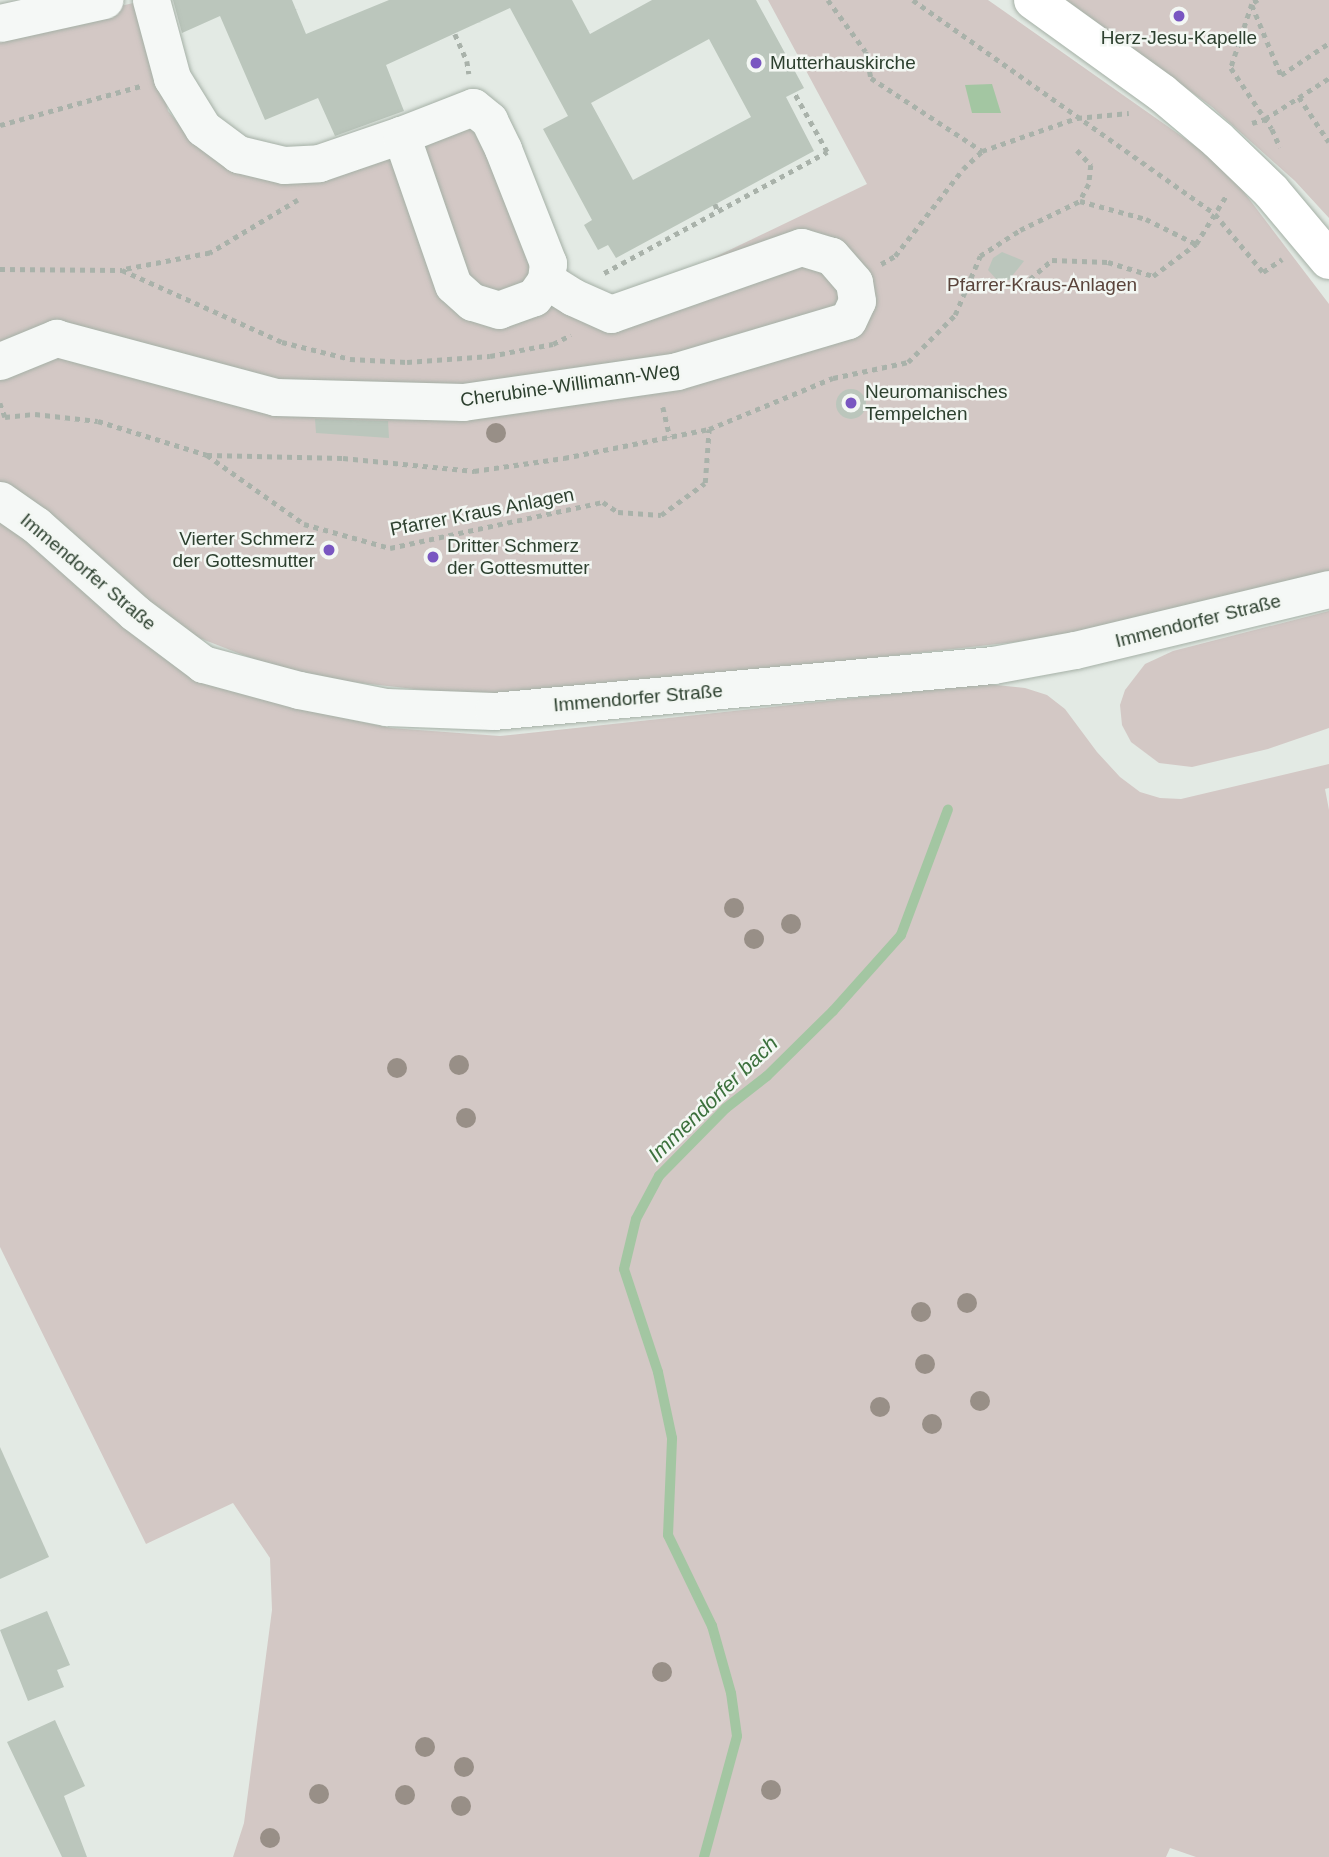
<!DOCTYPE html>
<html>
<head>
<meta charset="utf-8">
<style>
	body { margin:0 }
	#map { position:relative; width:1329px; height:1857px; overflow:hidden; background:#e3eae4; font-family:Helvetica,sans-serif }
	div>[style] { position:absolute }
	.green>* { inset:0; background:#d3c8c5 }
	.water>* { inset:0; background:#a3c6a2 }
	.stream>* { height:10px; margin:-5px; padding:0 5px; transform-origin:5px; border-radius:5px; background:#a3c6a2 }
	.building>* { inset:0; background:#bbc6bc }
	.round { border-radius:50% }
	.path>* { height:4.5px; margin-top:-2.25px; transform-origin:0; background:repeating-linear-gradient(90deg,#a9b2aa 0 5px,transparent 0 10px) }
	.roads { filter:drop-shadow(0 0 2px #a5b0a6) drop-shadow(0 0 2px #a5b0a6) }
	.minor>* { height:37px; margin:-18.5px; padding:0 18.5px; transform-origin:18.5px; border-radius:18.5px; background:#f5f8f6 }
	.major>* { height:38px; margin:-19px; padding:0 19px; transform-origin:19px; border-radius:19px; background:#fff }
	.trees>* { width:20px; height:20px; margin:-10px; border-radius:50%; background:#988f87 }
	.dots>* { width:19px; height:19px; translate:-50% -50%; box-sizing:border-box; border:4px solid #f3f7f3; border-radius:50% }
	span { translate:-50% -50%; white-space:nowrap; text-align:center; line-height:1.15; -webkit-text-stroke:5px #f3f7f3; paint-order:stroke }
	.poi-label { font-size:19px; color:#2d402f }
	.left { translate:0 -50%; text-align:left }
	.right { translate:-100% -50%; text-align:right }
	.park-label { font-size:19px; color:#5a443b }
	.street-label { font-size:19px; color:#2d402f }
	.water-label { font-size:21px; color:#3b703c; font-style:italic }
</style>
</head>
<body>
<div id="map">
	<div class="green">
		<i style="clip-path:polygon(768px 0,988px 0,1224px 166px,1329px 304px,1329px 573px,1051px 638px,542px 695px,478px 696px,297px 676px,189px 634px,0 484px,0 34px,142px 1px,168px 111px,197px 145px,232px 167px,500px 110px,573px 290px,609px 301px,638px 294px,867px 184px)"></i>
		<i style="clip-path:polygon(1066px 0,1329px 0,1329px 218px,1295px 181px,1212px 107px)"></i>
		<i style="clip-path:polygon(0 517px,301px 709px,391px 728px,500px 736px,986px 684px,1025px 688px,1047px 695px,1065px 709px,1097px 752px,1120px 777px,1140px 792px,1160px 798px,1181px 799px,1329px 764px,1329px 788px,1325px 789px,1329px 810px,1329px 1857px,1196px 1857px,1170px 1848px,1166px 1857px,233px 1857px,244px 1823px,272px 1610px,270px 1558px,233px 1503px,146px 1544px,0 1247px)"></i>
		<i style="clip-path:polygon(1329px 611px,1329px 728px,1268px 749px,1192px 767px,1159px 763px,1131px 742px,1122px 725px,1120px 705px,1125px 690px,1145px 664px,1173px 651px)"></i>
	</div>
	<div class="water">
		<i style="clip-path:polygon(992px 84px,1001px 113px,972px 113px,965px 85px)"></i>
	</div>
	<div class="stream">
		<i style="left:704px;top:1857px;width:125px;rotate:-74.7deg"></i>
		<i style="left:737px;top:1736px;width:43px;rotate:-97.9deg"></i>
		<i style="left:731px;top:1693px;width:70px;rotate:-105.8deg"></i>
		<i style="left:712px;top:1626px;width:101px;rotate:-115.8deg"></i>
		<i style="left:668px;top:1535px;width:97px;rotate:-87.6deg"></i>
		<i style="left:672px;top:1438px;width:67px;rotate:-102deg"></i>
		<i style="left:658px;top:1372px;width:108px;rotate:-108.3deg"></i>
		<i style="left:624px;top:1269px;width:51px;rotate:-76.5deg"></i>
		<i style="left:636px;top:1219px;width:49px;rotate:-61.9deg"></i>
		<i style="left:659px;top:1176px;width:95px;rotate:-45.4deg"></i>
		<i style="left:726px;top:1108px;width:52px;rotate:-38deg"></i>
		<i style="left:767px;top:1076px;width:93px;rotate:-44.6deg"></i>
		<i style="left:833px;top:1011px;width:102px;rotate:-48.2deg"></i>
		<i style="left:901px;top:935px;width:134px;rotate:-69.5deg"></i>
	</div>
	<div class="building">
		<i style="clip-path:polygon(evenodd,173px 0,292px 0,306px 34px,389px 0,572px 0,590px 34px,652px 0,756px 0,804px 88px,786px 97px,814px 151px,616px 258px,608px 245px,598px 250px,584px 225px,592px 220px,543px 129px,568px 116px,510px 8px,386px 65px,404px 111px,335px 136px,318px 98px,265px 120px,220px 16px,182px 33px,173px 0,709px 39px,751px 117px,633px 180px,591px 103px,709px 39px)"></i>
		<i style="clip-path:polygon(1002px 252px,1024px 261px,1009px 280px,998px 281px,988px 270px,993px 258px)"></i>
		<i class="round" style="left:836px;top:389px;width:30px;height:30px"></i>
		<i style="clip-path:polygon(315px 419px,388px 421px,389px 438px,316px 433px)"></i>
		<i style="clip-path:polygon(0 1447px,49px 1557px,0 1579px)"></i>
		<i style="clip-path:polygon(47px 1611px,70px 1665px,57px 1670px,64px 1687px,28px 1701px,0 1630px)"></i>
		<i style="clip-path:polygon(55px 1720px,85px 1786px,64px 1796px,87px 1857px,62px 1857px,7px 1742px)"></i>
	</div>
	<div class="path">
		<i style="left:828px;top:0;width:64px;rotate:53.8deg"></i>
		<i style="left:866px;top:52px;width:26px;rotate:79deg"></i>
		<i style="left:871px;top:78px;width:133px;rotate:33.3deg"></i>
		<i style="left:913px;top:0;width:370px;rotate:35.3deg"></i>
		<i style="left:1215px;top:214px;width:75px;rotate:50.4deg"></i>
		<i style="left:1263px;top:272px;width:23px;rotate:-34deg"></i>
		<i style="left:1258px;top:0;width:7px;rotate:146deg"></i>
		<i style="left:1252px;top:4px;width:67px;rotate:108.2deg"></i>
		<i style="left:1231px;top:68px;width:73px;rotate:56.1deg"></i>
		<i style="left:1272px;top:129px;width:20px;rotate:66deg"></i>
		<i style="left:1252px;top:5px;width:76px;rotate:67.5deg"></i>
		<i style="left:1281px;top:75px;width:58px;rotate:-33.7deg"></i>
		<i style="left:455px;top:34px;width:30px;rotate:66deg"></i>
		<i style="left:467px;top:61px;width:13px;rotate:81deg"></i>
		<i style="left:1299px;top:97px;width:54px;rotate:56.3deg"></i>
		<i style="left:1252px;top:123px;width:14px;rotate:-17deg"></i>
		<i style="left:1265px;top:119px;width:76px;rotate:-32.6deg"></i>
		<i style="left:0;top:125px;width:146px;rotate:-15.5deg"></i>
		<i style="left:1077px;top:150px;width:21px;rotate:47deg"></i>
		<i style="left:1091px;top:165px;width:19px;rotate:96deg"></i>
		<i style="left:1089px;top:184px;width:19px;rotate:118deg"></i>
		<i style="left:298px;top:200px;width:103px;rotate:148.9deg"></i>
		<i style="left:210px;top:253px;width:90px;rotate:169.1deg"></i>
		<i style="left:122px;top:270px;width:175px;rotate:24.2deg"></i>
		<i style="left:282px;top:342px;width:70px;rotate:14deg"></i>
		<i style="left:350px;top:359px;width:57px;rotate:3deg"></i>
		<i style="left:407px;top:362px;width:83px;rotate:-4.1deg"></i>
		<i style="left:490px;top:356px;width:64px;rotate:-10.8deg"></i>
		<i style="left:553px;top:344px;width:20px;rotate:-27deg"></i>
		<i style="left:715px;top:204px;width:8px;rotate:67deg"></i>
		<i style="left:881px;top:264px;width:16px;rotate:-30deg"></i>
		<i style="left:895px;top:256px;width:110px;rotate:-52deg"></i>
		<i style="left:963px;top:169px;width:26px;rotate:-43deg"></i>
		<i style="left:982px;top:151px;width:101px;rotate:-19.2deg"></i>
		<i style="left:1077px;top:118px;width:52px;rotate:-5.5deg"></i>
		<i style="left:0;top:269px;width:122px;rotate:0.5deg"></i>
		<i style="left:604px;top:273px;width:254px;rotate:-28.5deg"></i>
		<i style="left:827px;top:152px;width:68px;rotate:-119.2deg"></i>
		<i style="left:1030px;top:279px;width:29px;rotate:-41deg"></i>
		<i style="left:1052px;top:260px;width:56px;rotate:2deg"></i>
		<i style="left:1108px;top:262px;width:47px;rotate:17.3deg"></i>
		<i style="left:1153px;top:276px;width:54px;rotate:-36.7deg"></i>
		<i style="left:0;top:403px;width:15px;rotate:70deg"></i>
		<i style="left:5px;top:417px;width:30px;rotate:-6deg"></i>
		<i style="left:35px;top:414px;width:63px;rotate:6.3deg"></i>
		<i style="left:98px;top:421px;width:114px;rotate:17.3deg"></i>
		<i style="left:207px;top:455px;width:119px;rotate:35.4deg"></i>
		<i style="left:304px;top:524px;width:89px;rotate:15.6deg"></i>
		<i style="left:390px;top:548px;width:218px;rotate:-12.2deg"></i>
		<i style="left:603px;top:502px;width:18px;rotate:34deg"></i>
		<i style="left:618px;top:512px;width:43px;rotate:4deg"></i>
		<i style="left:661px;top:515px;width:54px;rotate:-36deg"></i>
		<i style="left:705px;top:483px;width:54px;rotate:-85.8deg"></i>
		<i style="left:709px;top:429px;width:134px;rotate:-22.4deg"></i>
		<i style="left:833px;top:378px;width:77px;rotate:-12deg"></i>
		<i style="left:908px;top:362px;width:66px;rotate:-45deg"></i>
		<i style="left:955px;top:315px;width:64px;rotate:-67deg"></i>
		<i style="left:980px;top:256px;width:48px;rotate:-33deg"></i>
		<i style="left:1020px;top:230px;width:67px;rotate:-25.8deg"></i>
		<i style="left:1080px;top:201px;width:68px;rotate:15.3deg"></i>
		<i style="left:1146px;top:219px;width:56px;rotate:26.6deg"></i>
		<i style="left:1196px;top:244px;width:57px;rotate:-58deg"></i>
		<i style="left:663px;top:407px;width:31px;rotate:77deg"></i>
		<i style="left:207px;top:455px;width:136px;rotate:1.3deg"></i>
		<i style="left:343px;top:458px;width:132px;rotate:5.7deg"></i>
		<i style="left:474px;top:471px;width:91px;rotate:-8.2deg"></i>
		<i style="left:564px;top:458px;width:148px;rotate:-11.3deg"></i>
	</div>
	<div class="roads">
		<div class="minor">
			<i style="left:151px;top:0;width:81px;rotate:74.9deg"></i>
			<i style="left:172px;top:78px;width:59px;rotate:58.2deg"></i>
			<i style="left:203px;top:128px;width:44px;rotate:36.6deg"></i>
			<i style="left:238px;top:154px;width:47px;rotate:13.4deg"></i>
			<i style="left:284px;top:165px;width:35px;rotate:-3deg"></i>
			<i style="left:319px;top:163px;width:87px;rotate:-18.9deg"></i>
			<i style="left:0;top:23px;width:107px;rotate:-12.5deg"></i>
			<i style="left:473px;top:107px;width:21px;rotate:39deg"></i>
			<i style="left:489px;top:120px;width:32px;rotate:64deg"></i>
			<i style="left:503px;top:149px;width:123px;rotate:68.5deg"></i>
			<i style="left:548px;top:263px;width:17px;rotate:97deg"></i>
			<i style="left:546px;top:280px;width:21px;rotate:125deg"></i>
			<i style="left:534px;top:297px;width:37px;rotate:160deg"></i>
			<i style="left:499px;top:310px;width:28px;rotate:-163deg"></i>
			<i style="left:472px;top:302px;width:25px;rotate:-138deg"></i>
			<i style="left:453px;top:285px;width:159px;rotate:-109.1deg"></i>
			<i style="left:401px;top:135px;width:77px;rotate:-21.3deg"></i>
			<i style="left:0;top:361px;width:61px;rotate:-22.3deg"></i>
			<i style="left:56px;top:338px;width:228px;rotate:15deg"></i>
			<i style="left:276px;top:397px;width:187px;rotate:1.5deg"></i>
			<i style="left:463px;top:402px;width:216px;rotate:-8.2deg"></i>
			<i style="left:677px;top:371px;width:178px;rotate:-16.6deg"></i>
			<i style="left:848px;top:320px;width:21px;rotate:-65deg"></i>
			<i style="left:857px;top:301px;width:19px;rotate:-99deg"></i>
			<i style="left:854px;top:282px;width:35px;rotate:-131deg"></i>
			<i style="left:831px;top:256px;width:31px;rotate:-163deg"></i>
			<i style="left:801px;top:247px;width:201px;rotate:160.6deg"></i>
			<i style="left:611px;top:314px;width:42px;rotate:-155.9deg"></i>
			<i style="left:573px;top:297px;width:32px;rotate:-148deg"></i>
			<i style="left:0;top:500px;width:44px;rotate:34.8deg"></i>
			<i style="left:36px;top:525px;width:132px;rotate:41.6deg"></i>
			<i style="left:135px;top:613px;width:85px;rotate:36.9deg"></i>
			<i style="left:203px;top:664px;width:99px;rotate:15.2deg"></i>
			<i style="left:299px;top:690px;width:89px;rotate:11.1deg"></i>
			<i style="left:386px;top:707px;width:107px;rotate:2.1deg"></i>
			<i style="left:493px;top:711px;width:502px;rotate:-5.26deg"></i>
			<i style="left:993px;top:665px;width:83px;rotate:-10.4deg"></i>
			<i style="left:1075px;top:650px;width:261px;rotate:-13.5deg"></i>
		</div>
		<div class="major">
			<i style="left:1033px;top:0;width:159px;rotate:35.8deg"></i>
			<i style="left:1162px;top:93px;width:73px;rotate:40deg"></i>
			<i style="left:1218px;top:140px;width:74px;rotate:43.9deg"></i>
			<i style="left:1271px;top:191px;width:90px;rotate:50deg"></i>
		</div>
	</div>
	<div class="trees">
		<i style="left:496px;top:433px"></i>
		<i style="left:734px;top:908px"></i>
		<i style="left:791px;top:924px"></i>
		<i style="left:754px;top:939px"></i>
		<i style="left:459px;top:1065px"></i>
		<i style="left:397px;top:1068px"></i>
		<i style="left:466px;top:1118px"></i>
		<i style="left:967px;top:1303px"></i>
		<i style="left:921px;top:1312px"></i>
		<i style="left:925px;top:1364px"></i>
		<i style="left:980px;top:1401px"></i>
		<i style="left:880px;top:1407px"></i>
		<i style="left:932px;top:1424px"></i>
		<i style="left:662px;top:1672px"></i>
		<i style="left:425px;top:1747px"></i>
		<i style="left:464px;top:1767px"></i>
		<i style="left:771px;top:1790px"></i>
		<i style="left:319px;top:1794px"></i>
		<i style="left:405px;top:1795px"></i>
		<i style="left:461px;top:1806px"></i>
		<i style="left:270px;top:1838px"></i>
	</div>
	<div class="dots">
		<i style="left:1179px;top:16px;background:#7956c1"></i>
		<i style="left:756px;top:63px;background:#7956c1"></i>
		<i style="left:851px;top:403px;background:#7956c1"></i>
		<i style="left:329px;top:550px;background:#7956c1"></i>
		<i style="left:433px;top:557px;background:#7956c1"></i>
	</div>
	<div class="poi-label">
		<span style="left:1179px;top:38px">Herz-Jesu-Kapelle</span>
		<span class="left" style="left:770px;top:63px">Mutterhauskirche</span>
		<span class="left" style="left:865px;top:403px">Neuromanisches<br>Tempelchen</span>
		<span class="right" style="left:315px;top:550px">Vierter Schmerz<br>der Gottesmutter</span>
		<span class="left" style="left:447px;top:557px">Dritter Schmerz<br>der Gottesmutter</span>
	</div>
	<div class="park-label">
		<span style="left:1042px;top:285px">Pfarrer-Kraus-Anlagen</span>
	</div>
	<div class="street-label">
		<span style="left:570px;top:385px;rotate:-8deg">Cherubine-Willimann-Weg</span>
		<span style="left:482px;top:512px;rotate:-11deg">Pfarrer Kraus Anlagen</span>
		<span style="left:88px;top:572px;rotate:40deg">Immendorfer Straße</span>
		<span style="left:1198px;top:621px;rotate:-14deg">Immendorfer Straße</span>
		<span style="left:638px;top:698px;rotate:-5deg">Immendorfer Straße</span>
	</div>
	<div class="water-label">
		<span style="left:713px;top:1099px;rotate:-44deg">Immendorfer bach</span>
	</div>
</div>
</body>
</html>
